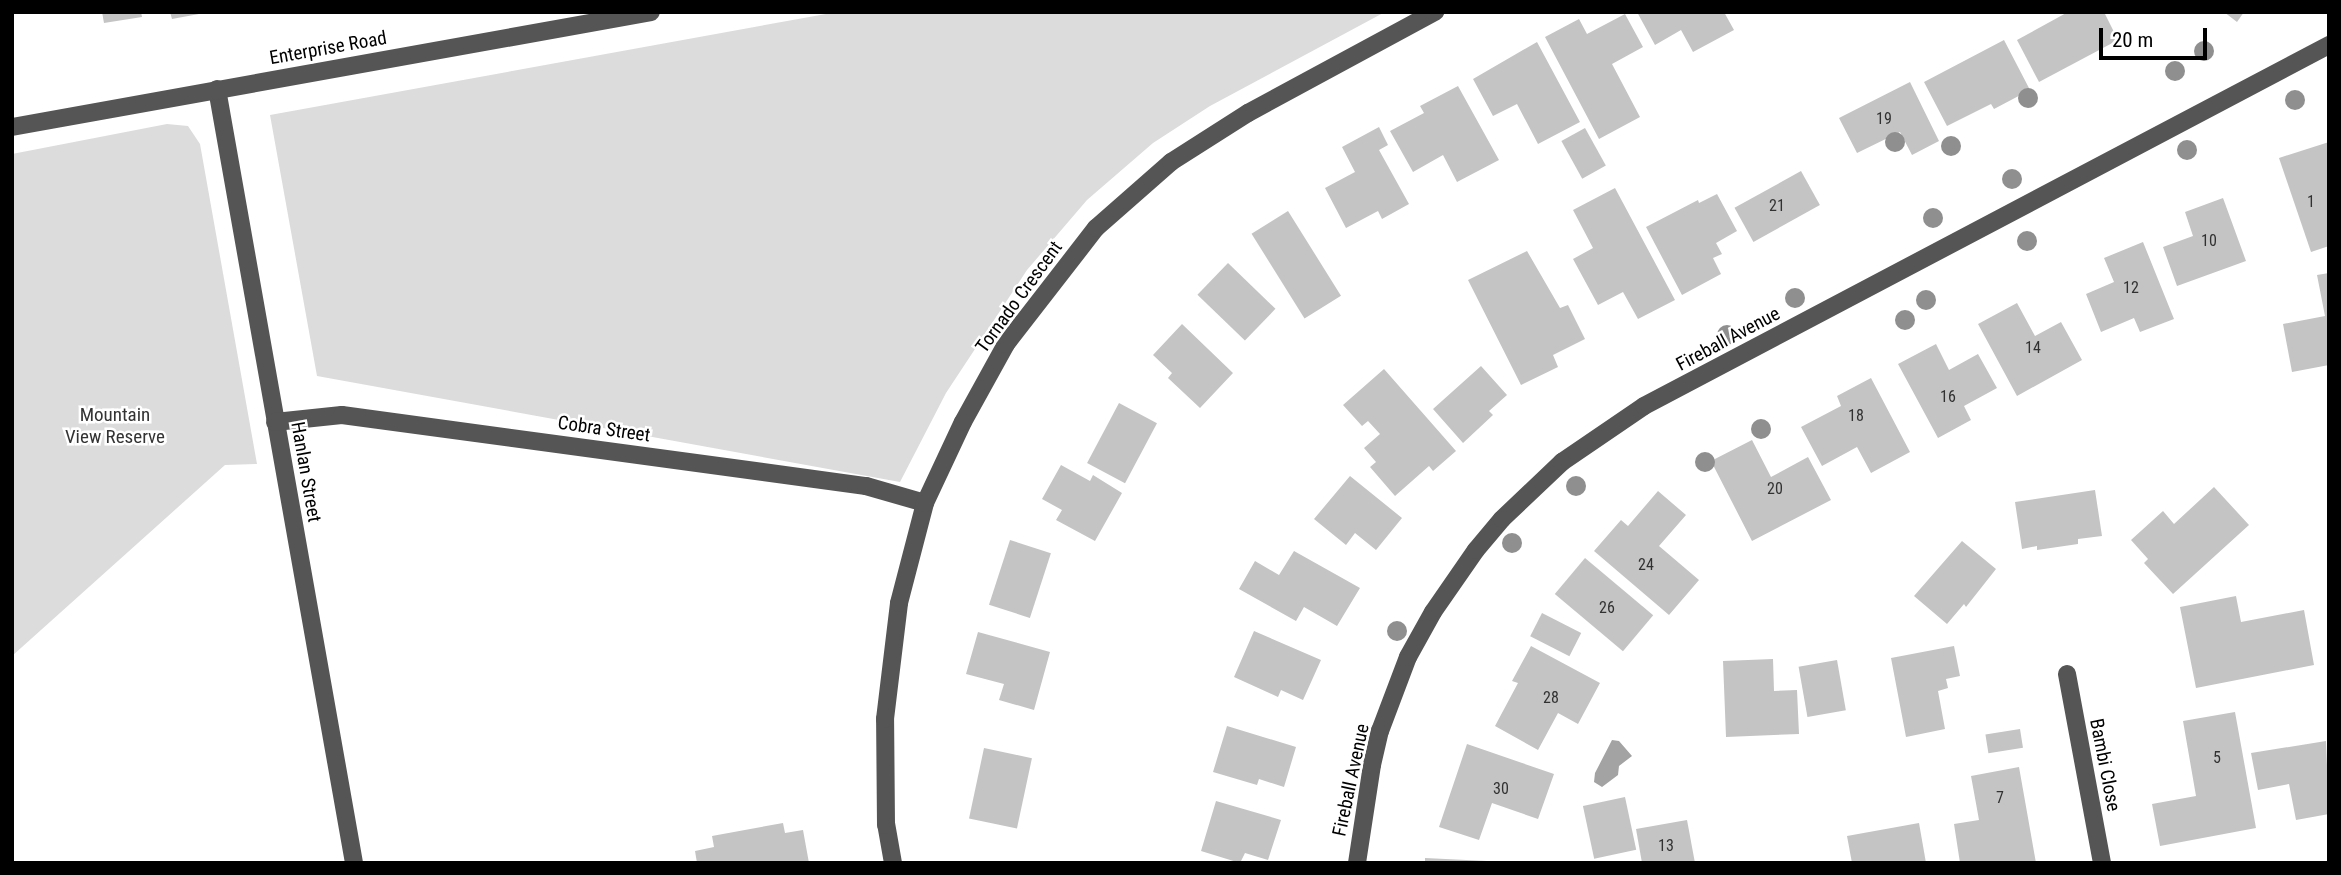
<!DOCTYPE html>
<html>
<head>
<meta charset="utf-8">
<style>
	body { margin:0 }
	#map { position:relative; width:2341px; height:875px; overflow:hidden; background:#fff; font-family:"Roboto Condensed",sans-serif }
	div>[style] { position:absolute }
	.green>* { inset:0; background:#dcdcdc }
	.water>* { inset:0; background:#a3a3a3 }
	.building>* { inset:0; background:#c4c4c4; transform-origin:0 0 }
	.minor>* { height:18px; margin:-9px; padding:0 9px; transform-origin:9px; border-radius:9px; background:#555 }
	.trees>* { width:20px; height:20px; margin:-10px; border-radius:50%; background:#8f8f8f }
	span { translate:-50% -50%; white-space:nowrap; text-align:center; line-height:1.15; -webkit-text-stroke:5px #fff; paint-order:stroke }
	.number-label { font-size:16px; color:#313131 }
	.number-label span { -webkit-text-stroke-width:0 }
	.street-label { font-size:19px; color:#000 }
	.park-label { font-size:19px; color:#333 }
	.frame { position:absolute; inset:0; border:14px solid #000; pointer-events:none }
	.scale { position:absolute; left:2099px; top:28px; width:108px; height:32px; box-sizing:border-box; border:4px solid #000; border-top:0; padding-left:9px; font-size:21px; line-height:24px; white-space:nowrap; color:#000; -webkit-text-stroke:5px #fff; paint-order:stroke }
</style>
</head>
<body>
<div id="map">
	<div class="green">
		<i style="clip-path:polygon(837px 12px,1385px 12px,1210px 106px,1153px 143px,1087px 200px,1027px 270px,946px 393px,900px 482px,317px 376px,270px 115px)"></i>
		<i style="clip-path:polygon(167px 124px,188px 126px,200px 144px,257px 464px,225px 465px,12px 656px,12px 154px)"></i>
	</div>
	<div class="water">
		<i style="clip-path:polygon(1612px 740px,1619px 741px,1632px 756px,1619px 766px,1618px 775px,1602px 787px,1594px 782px,1595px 773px)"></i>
	</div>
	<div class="building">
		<i style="clip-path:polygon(102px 12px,141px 12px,142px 17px,104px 23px)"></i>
		<i style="clip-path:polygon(170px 12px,199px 12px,199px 14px,172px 19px)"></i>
		<i style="clip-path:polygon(1637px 12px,1724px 12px,1734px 30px,1693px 52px,1681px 30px,1655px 45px)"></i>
		<i style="clip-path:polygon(2068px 12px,2104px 12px,2118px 40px,2039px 82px,2017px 40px)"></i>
		<i style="clip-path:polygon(2224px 12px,2244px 12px,2237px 22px)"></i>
		<i style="clip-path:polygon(1625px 14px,1643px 47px,1612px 64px,1640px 117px,1599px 139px,1545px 37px,1579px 19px,1587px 34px)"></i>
		<i style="clip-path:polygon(2004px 40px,2030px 90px,1994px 109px,1991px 104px,1947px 126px,1924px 82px)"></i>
		<i style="clip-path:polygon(1537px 42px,1580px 122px,1538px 144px,1517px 104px,1493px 116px,1473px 79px)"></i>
		<i style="clip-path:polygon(1910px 82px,1939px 141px,1912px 155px,1900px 132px,1857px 153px,1839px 118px)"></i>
		<i style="clip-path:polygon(1458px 86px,1499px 160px,1457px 182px,1443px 155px,1413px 172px,1390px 131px,1424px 113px,1420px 106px)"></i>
		<i style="clip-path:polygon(1379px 127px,1388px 145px,1379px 150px,1409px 204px,1382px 219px,1378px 211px,1346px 228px,1325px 188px,1355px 172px,1342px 147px)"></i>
		<i style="left:1585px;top:128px;width:43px;height:27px;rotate:61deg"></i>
		<i style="clip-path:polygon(2329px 142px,2329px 246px,2311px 252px,2279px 158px)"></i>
		<i style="left:1801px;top:171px;width:39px;height:76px;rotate:61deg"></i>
		<i style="clip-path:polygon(1615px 188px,1675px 300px,1638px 319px,1623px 292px,1598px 305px,1573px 259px,1593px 248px,1573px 210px)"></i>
		<i style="clip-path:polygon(1717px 194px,1737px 231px,1716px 243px,1722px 254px,1713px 258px,1721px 274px,1682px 295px,1646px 227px,1698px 200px,1699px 203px)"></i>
		<i style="clip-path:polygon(2223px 198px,2246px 261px,2177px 286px,2163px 247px,2193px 236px,2185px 212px)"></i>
		<i style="left:1288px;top:211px;width:100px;height:43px;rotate:58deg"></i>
		<i style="clip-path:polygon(2143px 242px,2174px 319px,2140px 332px,2134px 318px,2101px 332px,2086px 294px,2114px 282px,2104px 258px)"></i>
		<i style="clip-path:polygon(1527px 251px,1560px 308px,1568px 305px,1585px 339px,1553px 355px,1558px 367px,1521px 385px,1468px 280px)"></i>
		<i style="left:1228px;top:263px;width:66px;height:44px;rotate:44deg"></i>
		<i style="clip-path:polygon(2329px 273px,2329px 365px,2292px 372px,2283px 324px,2325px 316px,2317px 275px)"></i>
		<i style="clip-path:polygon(2017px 303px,2035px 336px,2061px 322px,2082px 360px,2017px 396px,1978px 324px)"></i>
		<i style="clip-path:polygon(1182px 324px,1233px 373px,1200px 408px,1168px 378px,1172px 373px,1153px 355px)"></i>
		<i style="clip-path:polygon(1936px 344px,1949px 370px,1978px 354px,1997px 388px,1964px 406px,1971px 420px,1938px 438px,1898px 364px)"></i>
		<i style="clip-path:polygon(1481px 366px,1507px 395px,1489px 411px,1493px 415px,1463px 443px,1433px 409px)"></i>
		<i style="clip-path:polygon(1384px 369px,1456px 451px,1433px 471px,1429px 466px,1395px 496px,1370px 467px,1376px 462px,1364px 448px,1380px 434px,1368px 421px,1362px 426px,1343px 405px)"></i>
		<i style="clip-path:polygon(1871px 378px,1910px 452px,1871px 473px,1857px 447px,1822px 466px,1801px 427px,1841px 406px,1837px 396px)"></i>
		<i style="left:1119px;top:403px;width:43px;height:68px;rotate:28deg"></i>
		<i style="clip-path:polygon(1752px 440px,1771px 477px,1808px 457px,1831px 500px,1752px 541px,1711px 461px)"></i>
		<i style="clip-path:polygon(1061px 465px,1090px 481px,1093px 475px,1122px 493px,1095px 541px,1056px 520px,1062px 510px,1042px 499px)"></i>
		<i style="clip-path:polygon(1350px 476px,1402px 518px,1376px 550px,1355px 533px,1346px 545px,1314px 519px)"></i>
		<i style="clip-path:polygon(2214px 487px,2249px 525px,2173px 594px,2144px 563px,2148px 559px,2131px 540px,2163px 511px,2174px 524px)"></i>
		<i style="clip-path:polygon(2095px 490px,2102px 536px,2078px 539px,2078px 544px,2037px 550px,2037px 546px,2022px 549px,2015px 502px)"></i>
		<i style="clip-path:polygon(1658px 491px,1686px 515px,1659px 546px,1699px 580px,1669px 615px,1594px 551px,1621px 520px,1628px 526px)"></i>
		<i style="left:1010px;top:540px;width:43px;height:68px;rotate:18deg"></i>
		<i style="clip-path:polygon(1962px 541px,1996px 569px,1966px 607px,1964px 604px,1947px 624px,1914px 596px)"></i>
		<i style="clip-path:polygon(1294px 551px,1360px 588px,1337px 626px,1304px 607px,1296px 621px,1239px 589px,1255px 561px,1279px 575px)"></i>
		<i style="left:1585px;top:558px;width:89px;height:47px;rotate:40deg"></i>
		<i style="clip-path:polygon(2236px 596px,2241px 622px,2304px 610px,2314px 665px,2196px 688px,2180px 607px)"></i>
		<i style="left:1542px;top:613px;width:44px;height:26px;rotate:27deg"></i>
		<i style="clip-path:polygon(1254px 631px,1321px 660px,1303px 700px,1281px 690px,1278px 697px,1234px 677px)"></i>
		<i style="clip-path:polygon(978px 632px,1050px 652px,1034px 710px,999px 700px,1004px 684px,966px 674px)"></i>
		<i style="clip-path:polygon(1531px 646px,1600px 683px,1578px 724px,1558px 713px,1538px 750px,1495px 726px,1518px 683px,1512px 681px)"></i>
		<i style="clip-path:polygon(1954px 646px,1960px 676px,1946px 679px,1948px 688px,1938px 691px,1945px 729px,1906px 737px,1891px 658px)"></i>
		<i style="clip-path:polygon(1773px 659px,1774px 691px,1797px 690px,1799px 734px,1726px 737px,1723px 661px)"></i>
		<i style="left:1837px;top:660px;width:51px;height:39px;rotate:80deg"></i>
		<i style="clip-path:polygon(2235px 712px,2256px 828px,2160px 846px,2152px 804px,2196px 796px,2183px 721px)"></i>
		<i style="clip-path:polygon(1227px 726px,1296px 747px,1284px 787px,1259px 779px,1257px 785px,1213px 772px)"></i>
		<i style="left:2020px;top:729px;width:19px;height:35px;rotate:81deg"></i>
		<i style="clip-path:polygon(2326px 741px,2329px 814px,2296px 820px,2289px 784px,2258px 790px,2251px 753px)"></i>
		<i style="clip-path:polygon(1467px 744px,1554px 774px,1538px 819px,1492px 803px,1479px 840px,1439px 827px)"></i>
		<i style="left:984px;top:748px;width:49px;height:72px;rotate:12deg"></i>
		<i style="clip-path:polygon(2019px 767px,2036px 863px,1960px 863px,1954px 824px,1979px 820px,1971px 776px)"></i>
		<i style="left:1625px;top:797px;width:54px;height:43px;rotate:78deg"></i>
		<i style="clip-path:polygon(1216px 801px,1281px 820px,1268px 860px,1245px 853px,1240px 863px,1201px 851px)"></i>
		<i style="clip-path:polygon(1687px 820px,1695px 863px,1642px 863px,1636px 829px)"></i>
		<i style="clip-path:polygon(783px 823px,785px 833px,803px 830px,809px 863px,697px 863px,695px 851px,714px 847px,712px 836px)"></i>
		<i style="clip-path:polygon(1919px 823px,1926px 863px,1852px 863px,1847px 836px)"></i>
		<i style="clip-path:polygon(1425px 858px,1487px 861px,1487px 863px,1425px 863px)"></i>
	</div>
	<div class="minor">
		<i style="left:217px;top:89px;width:786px;rotate:79.96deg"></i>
		<i style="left:12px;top:127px;width:649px;rotate:-10.2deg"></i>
		<i style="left:275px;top:422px;width:67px;rotate:-6deg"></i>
		<i style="left:342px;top:415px;width:529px;rotate:7.72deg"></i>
		<i style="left:866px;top:486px;width:61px;rotate:16.1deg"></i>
		<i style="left:2067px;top:674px;width:192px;rotate:79.5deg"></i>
		<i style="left:893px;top:863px;width:39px;rotate:-100deg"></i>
		<i style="left:886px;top:825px;width:106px;rotate:-90.5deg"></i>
		<i style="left:885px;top:719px;width:117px;rotate:-83.1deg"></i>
		<i style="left:899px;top:603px;width:103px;rotate:-75.4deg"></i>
		<i style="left:925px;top:503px;width:89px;rotate:-64.9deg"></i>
		<i style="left:963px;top:422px;width:89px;rotate:-61.1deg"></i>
		<i style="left:1006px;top:344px;width:147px;rotate:-52.2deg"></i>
		<i style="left:1096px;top:228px;width:100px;rotate:-41.3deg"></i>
		<i style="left:1171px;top:162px;width:91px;rotate:-32.5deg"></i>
		<i style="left:1248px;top:113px;width:213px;rotate:-28.4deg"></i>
		<i style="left:1357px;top:863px;width:99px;rotate:-81.3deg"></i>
		<i style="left:1372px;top:765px;width:35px;rotate:-77deg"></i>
		<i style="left:1380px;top:731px;width:79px;rotate:-69.3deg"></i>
		<i style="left:1408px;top:657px;width:51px;rotate:-60.9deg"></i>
		<i style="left:1433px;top:612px;width:75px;rotate:-55.3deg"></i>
		<i style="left:1476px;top:550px;width:40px;rotate:-50deg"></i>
		<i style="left:1502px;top:519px;width:83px;rotate:-43.5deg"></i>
		<i style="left:1562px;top:462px;width:99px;rotate:-34.3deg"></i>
		<i style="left:1644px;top:406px;width:774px;rotate:-27.79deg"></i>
	</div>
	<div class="trees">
		<i style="left:2204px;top:51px"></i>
		<i style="left:2175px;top:71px"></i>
		<i style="left:2028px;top:98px"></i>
		<i style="left:2295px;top:100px"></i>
		<i style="left:1895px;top:142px"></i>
		<i style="left:1951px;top:146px"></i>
		<i style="left:2187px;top:150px"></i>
		<i style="left:2012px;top:179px"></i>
		<i style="left:1933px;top:218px"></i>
		<i style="left:2027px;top:241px"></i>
		<i style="left:1795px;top:298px"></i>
		<i style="left:1926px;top:300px"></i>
		<i style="left:1905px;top:320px"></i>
		<i style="left:1727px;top:335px"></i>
		<i style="left:1761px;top:429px"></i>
		<i style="left:1705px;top:462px"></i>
		<i style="left:1576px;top:486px"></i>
		<i style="left:1512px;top:543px"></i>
		<i style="left:1397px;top:631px"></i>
	</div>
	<div class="number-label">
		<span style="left:1884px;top:119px">19</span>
		<span style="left:2311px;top:202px">1</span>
		<span style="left:1777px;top:206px">21</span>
		<span style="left:2209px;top:241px">10</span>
		<span style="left:2131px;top:288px">12</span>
		<span style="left:2033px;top:348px">14</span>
		<span style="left:1948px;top:397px">16</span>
		<span style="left:1856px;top:416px">18</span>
		<span style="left:1775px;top:489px">20</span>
		<span style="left:1646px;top:565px">24</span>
		<span style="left:1607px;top:608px">26</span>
		<span style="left:1551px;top:698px">28</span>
		<span style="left:2217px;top:758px">5</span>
		<span style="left:1501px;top:789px">30</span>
		<span style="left:2000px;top:798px">7</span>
		<span style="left:1666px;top:846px">13</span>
	</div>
	<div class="street-label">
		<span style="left:328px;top:48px;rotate:-10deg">Enterprise Road</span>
		<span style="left:1019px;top:297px;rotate:-54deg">Tornado Crescent</span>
		<span style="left:1728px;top:339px;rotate:-28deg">Fireball Avenue</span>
		<span style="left:604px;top:429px;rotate:8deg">Cobra Street</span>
		<span style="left:306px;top:472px;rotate:80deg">Hanlan Street</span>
		<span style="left:2105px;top:765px;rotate:79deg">Bambi Close</span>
		<span style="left:1351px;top:780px;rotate:-78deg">Fireball Avenue</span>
	</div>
	<div class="park-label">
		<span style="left:115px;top:426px">Mountain<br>View Reserve</span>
	</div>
	<div class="frame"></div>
	<div class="scale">20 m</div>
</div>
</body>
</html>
